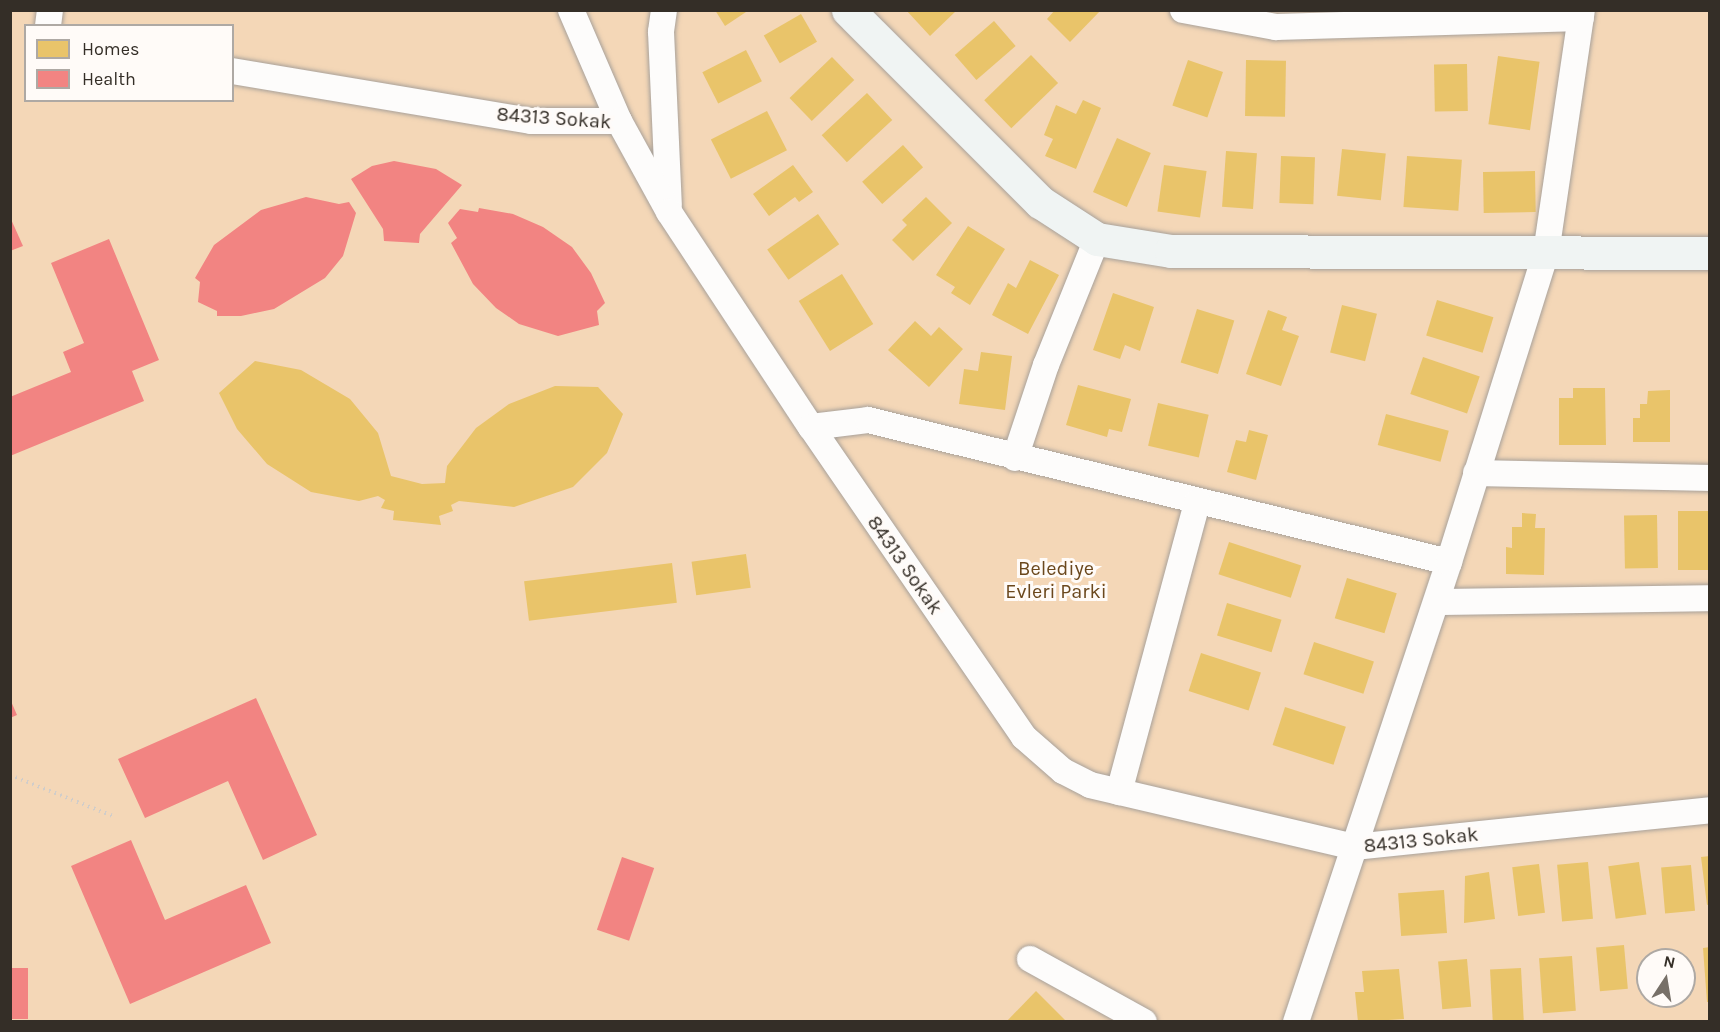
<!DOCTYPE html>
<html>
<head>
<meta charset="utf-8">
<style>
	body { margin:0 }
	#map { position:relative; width:1720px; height:1032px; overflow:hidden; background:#f4ebe2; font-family:Karla,sans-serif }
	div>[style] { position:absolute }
	.green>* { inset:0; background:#f4d7b7 }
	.homes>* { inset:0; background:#e9c46a; transform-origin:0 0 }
	.health>* { inset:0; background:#f28482; transform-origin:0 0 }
	.path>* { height:4px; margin-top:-2px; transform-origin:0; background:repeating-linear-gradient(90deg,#d0cdca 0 1.5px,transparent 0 6px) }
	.roads { filter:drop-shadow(0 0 2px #a8a19a) drop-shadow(0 0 2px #a8a19a) }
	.street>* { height:26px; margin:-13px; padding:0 13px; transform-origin:13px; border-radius:13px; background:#fdfcfb }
	.secondary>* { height:33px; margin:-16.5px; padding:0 16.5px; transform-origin:16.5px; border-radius:16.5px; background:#f0f4f3 }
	span { translate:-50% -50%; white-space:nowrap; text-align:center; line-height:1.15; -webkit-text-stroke:6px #fffbf8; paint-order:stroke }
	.street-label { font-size:20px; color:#342e27 }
	.park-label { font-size:20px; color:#6b481d }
	.frame { position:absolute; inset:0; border:12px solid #342e27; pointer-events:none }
	.legend { position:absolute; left:24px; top:24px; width:210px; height:78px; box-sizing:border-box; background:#fffbf8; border:2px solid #aea9a4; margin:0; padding:8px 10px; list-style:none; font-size:18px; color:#342e27 }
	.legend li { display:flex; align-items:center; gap:12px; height:30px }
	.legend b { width:30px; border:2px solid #aea9a4 }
	.north { position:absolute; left:1636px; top:948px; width:60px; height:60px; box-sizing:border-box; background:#fffbf8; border:2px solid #aea9a4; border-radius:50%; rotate:12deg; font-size:16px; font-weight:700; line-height:24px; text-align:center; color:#342e27 }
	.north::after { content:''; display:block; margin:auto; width:21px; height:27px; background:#777068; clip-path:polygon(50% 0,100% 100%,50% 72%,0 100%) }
</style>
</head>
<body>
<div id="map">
	<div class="green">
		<i style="clip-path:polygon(evenodd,10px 11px,1709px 11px,1709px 1021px,11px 1021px,10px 11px,26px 26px,232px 26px,232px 100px,26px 100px,26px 26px,10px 11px,1648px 960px,1684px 960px,1684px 996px,1648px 996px,1648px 960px)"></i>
	</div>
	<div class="homes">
		<i style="clip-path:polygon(715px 10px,749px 10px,725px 26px)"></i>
		<i style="clip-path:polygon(906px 10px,957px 10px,930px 36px)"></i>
		<i style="clip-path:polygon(1055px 10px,1101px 10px,1070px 42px,1047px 19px)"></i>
		<i style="left:801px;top:14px;width:32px;height:43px;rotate:60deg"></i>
		<i style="left:994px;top:21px;width:33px;height:52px;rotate:49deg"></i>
		<i style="left:746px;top:50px;width:35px;height:49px;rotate:63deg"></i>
		<i style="left:1031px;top:55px;width:39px;height:65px;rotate:46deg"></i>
		<i style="left:1498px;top:56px;width:42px;height:69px;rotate:8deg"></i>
		<i style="left:832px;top:57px;width:32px;height:59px;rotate:46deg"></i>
		<i style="left:1188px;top:60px;width:37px;height:48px;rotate:19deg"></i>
		<i style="left:1246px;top:60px;width:40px;height:56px;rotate:1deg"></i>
		<i style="left:1467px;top:64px;width:47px;height:33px;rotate:89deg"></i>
		<i style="left:867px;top:93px;width:37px;height:62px;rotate:47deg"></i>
		<i style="clip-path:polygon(1083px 100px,1101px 108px,1076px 169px,1045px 156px,1053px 139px,1044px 135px,1056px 105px,1076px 114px)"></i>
		<i style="left:767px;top:111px;width:44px;height:63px;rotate:63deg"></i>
		<i style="left:1117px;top:138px;width:37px;height:59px;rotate:24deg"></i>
		<i style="left:903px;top:145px;width:30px;height:55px;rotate:48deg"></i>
		<i style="left:1342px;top:149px;width:44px;height:47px;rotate:6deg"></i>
		<i style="left:1226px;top:151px;width:31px;height:56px;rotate:4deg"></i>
		<i style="left:1281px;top:156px;width:34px;height:47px;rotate:2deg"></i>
		<i style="left:1407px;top:156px;width:55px;height:51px;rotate:4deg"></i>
		<i style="clip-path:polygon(793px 165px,813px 192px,799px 202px,795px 197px,769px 216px,753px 194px)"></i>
		<i style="left:1164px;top:165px;width:43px;height:47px;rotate:8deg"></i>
		<i style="left:1535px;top:171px;width:41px;height:52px;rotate:89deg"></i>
		<i style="clip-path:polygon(926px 197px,952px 223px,913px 261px,892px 240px,907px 225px,902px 220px)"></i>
		<i style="left:818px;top:214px;width:37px;height:62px;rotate:55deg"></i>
		<i style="clip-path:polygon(968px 226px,1005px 249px,970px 305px,951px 293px,955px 287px,936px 275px)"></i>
		<i style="clip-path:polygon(1030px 260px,1059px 275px,1028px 334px,992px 315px,1008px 283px,1016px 288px)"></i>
		<i style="left:842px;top:274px;width:59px;height:51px;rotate:58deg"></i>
		<i style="clip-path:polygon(1113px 293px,1154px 307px,1140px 351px,1125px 345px,1120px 359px,1093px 350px)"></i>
		<i style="left:1437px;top:300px;width:59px;height:37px;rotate:17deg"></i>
		<i style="left:1342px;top:305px;width:36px;height:49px;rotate:14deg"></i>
		<i style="left:1197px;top:309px;width:39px;height:56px;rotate:17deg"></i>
		<i style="clip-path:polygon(1268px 310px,1287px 317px,1282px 330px,1299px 336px,1281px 386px,1246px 374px)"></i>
		<i style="clip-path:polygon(915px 321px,931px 336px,939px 327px,963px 349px,929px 387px,888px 350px)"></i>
		<i style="clip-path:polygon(981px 352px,1012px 356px,1005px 410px,959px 404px,964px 369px,978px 371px)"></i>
		<i style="left:1423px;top:357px;width:60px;height:39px;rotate:19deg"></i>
		<i style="clip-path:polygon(255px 361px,301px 370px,350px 399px,378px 433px,391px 476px,422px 484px,445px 483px,447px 466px,476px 428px,509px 404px,555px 386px,598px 387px,623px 414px,607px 453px,573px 487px,514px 507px,459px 501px,451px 505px,453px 511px,439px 516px,441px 525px,393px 520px,394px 511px,381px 508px,385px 500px,378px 496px,359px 501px,311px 492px,267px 464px,237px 429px,219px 393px)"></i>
		<i style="clip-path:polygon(1078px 385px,1131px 399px,1122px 432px,1109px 429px,1107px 437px,1066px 425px)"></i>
		<i style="clip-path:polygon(1573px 388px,1605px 388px,1606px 445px,1559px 445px,1559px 398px,1573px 398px)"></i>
		<i style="clip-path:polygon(1670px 390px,1670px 442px,1633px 442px,1633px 418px,1640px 418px,1640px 404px,1647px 404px,1648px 391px)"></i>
		<i style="left:1158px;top:403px;width:52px;height:44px;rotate:13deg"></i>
		<i style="left:1386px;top:414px;width:65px;height:32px;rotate:15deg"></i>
		<i style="clip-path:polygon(1249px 430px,1268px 435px,1256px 480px,1227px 472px,1236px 440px,1246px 442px)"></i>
		<i style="left:1678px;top:511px;width:32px;height:59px"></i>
		<i style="clip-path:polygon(1522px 513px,1536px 514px,1535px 528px,1545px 528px,1544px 575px,1506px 574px,1506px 547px,1512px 548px,1512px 527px,1522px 527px)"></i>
		<i style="left:1657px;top:515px;width:53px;height:33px;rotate:89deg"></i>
		<i style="left:1229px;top:542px;width:76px;height:34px;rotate:18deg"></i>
		<i style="left:746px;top:554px;width:34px;height:55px;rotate:82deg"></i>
		<i style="left:672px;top:563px;width:40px;height:149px;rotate:83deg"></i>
		<i style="left:1347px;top:578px;width:52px;height:42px;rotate:17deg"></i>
		<i style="left:1227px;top:603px;width:57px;height:34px;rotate:17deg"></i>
		<i style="left:1314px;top:642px;width:63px;height:34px;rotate:18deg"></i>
		<i style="left:1201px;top:653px;width:63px;height:40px;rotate:18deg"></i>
		<i style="left:1285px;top:707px;width:64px;height:40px;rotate:18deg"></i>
		<i style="clip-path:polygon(1710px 856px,1710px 904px,1707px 905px,1701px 857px)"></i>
		<i style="left:1588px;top:862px;width:57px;height:31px;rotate:85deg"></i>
		<i style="left:1639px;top:862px;width:53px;height:31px;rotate:82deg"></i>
		<i style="left:1539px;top:864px;width:49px;height:27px;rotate:83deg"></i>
		<i style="left:1691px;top:865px;width:46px;height:30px;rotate:85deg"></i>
		<i style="clip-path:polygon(1489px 872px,1495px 919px,1464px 923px,1465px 876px)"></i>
		<i style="left:1444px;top:890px;width:43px;height:46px;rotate:86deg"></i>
		<i style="left:1624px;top:945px;width:44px;height:28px;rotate:85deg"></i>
		<i style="clip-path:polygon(1710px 947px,1710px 1002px,1707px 1002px,1703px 948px)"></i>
		<i style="left:1572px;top:956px;width:55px;height:33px;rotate:86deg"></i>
		<i style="left:1467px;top:959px;width:48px;height:29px;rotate:85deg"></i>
		<i style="left:1521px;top:968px;width:52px;height:31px;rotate:87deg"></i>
		<i style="clip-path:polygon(1399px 969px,1404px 1019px,1358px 1022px,1355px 992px,1364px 992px,1362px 971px)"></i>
		<i style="clip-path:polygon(1036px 991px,1067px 1022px,1006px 1022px)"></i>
	</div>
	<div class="health">
		<i style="clip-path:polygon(394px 161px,436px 169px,462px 185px,420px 234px,419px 243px,384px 241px,383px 229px,351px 179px,372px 166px)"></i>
		<i style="clip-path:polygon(306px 197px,339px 204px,349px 202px,356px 213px,343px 256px,325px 278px,274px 309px,241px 316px,217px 316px,217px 311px,198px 302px,200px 282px,195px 278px,214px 245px,261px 210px)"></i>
		<i style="clip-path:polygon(479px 208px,513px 214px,543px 227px,572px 247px,591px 273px,605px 303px,597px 311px,599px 325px,558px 336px,519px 324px,496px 308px,473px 284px,451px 243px,457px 238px,448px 223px,460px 209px,478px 212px)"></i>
		<i style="clip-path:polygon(10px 217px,23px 246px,10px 251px)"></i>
		<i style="clip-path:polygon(109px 239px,159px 360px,132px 371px,144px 401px,10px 456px,10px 397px,71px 372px,63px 352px,84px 343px,51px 263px)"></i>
		<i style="clip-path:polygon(256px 698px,317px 835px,263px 860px,228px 781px,145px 818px,118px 759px)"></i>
		<i style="clip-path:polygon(10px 699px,17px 715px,10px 718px)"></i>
		<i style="clip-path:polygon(131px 840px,165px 920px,246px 885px,271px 943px,130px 1004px,71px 866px)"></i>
		<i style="left:622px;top:857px;width:34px;height:77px;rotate:19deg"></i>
		<i style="left:10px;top:968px;width:18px;height:51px"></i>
	</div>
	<div class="path">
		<i style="left:10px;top:775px;width:113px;rotate:21.8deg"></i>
	</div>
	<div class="roads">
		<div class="street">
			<i style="left:571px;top:10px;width:121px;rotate:66.6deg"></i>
			<i style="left:664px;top:10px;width:22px;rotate:98deg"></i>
			<i style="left:661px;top:32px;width:173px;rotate:87.4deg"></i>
			<i style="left:1183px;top:10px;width:95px;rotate:10.4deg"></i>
			<i style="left:1276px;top:27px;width:305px;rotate:-1.7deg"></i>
			<i style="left:48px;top:26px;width:16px;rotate:-83deg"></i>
			<i style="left:232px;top:71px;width:303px;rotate:9.5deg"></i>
			<i style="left:531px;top:121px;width:88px"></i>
			<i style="left:619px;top:121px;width:104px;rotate:61.2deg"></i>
			<i style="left:669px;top:212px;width:258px;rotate:56.6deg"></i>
			<i style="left:811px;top:427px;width:376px;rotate:55.5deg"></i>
			<i style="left:1024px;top:737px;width:52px;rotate:41.1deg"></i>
			<i style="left:1063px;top:771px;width:30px;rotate:27deg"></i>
			<i style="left:1090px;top:785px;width:271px;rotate:13.2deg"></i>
			<i style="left:1354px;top:847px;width:358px;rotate:-5.9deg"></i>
			<i style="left:811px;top:427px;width:57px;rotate:-7deg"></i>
			<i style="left:868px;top:420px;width:598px;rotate:13.73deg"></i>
			<i style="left:1015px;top:458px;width:98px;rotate:-71.6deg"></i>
			<i style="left:1046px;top:365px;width:136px;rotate:-68deg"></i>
			<i style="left:1476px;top:473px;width:234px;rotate:1.2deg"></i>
			<i style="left:1437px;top:602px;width:273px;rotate:-0.8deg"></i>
			<i style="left:1119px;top:792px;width:300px;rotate:-74.9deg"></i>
			<i style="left:1030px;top:959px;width:130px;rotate:28.9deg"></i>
			<i style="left:1296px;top:1022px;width:485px;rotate:-71.6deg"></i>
			<i style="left:1449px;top:562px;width:324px;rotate:-72.6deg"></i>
			<i style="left:1546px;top:253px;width:246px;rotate:-81.6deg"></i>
		</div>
		<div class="secondary">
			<i style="left:848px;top:10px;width:272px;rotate:45deg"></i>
			<i style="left:1040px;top:202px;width:68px;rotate:33deg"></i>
			<i style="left:1097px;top:239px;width:75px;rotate:9.2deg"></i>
			<i style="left:1171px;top:251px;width:539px;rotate:0.21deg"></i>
		</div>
	</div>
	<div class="street-label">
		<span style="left:554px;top:118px;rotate:4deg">84313 Sokak</span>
		<span style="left:905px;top:565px;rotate:55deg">84313 Sokak</span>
		<span style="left:1421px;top:840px;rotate:-6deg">84313 Sokak</span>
	</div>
	<div class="park-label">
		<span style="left:1056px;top:580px">Belediye<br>Evleri Parki</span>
	</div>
	<div class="frame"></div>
	<ul class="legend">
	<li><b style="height:16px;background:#e9c46a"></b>Homes</li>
	<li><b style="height:16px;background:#f28482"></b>Health</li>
	</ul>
	<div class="north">N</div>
</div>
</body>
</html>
